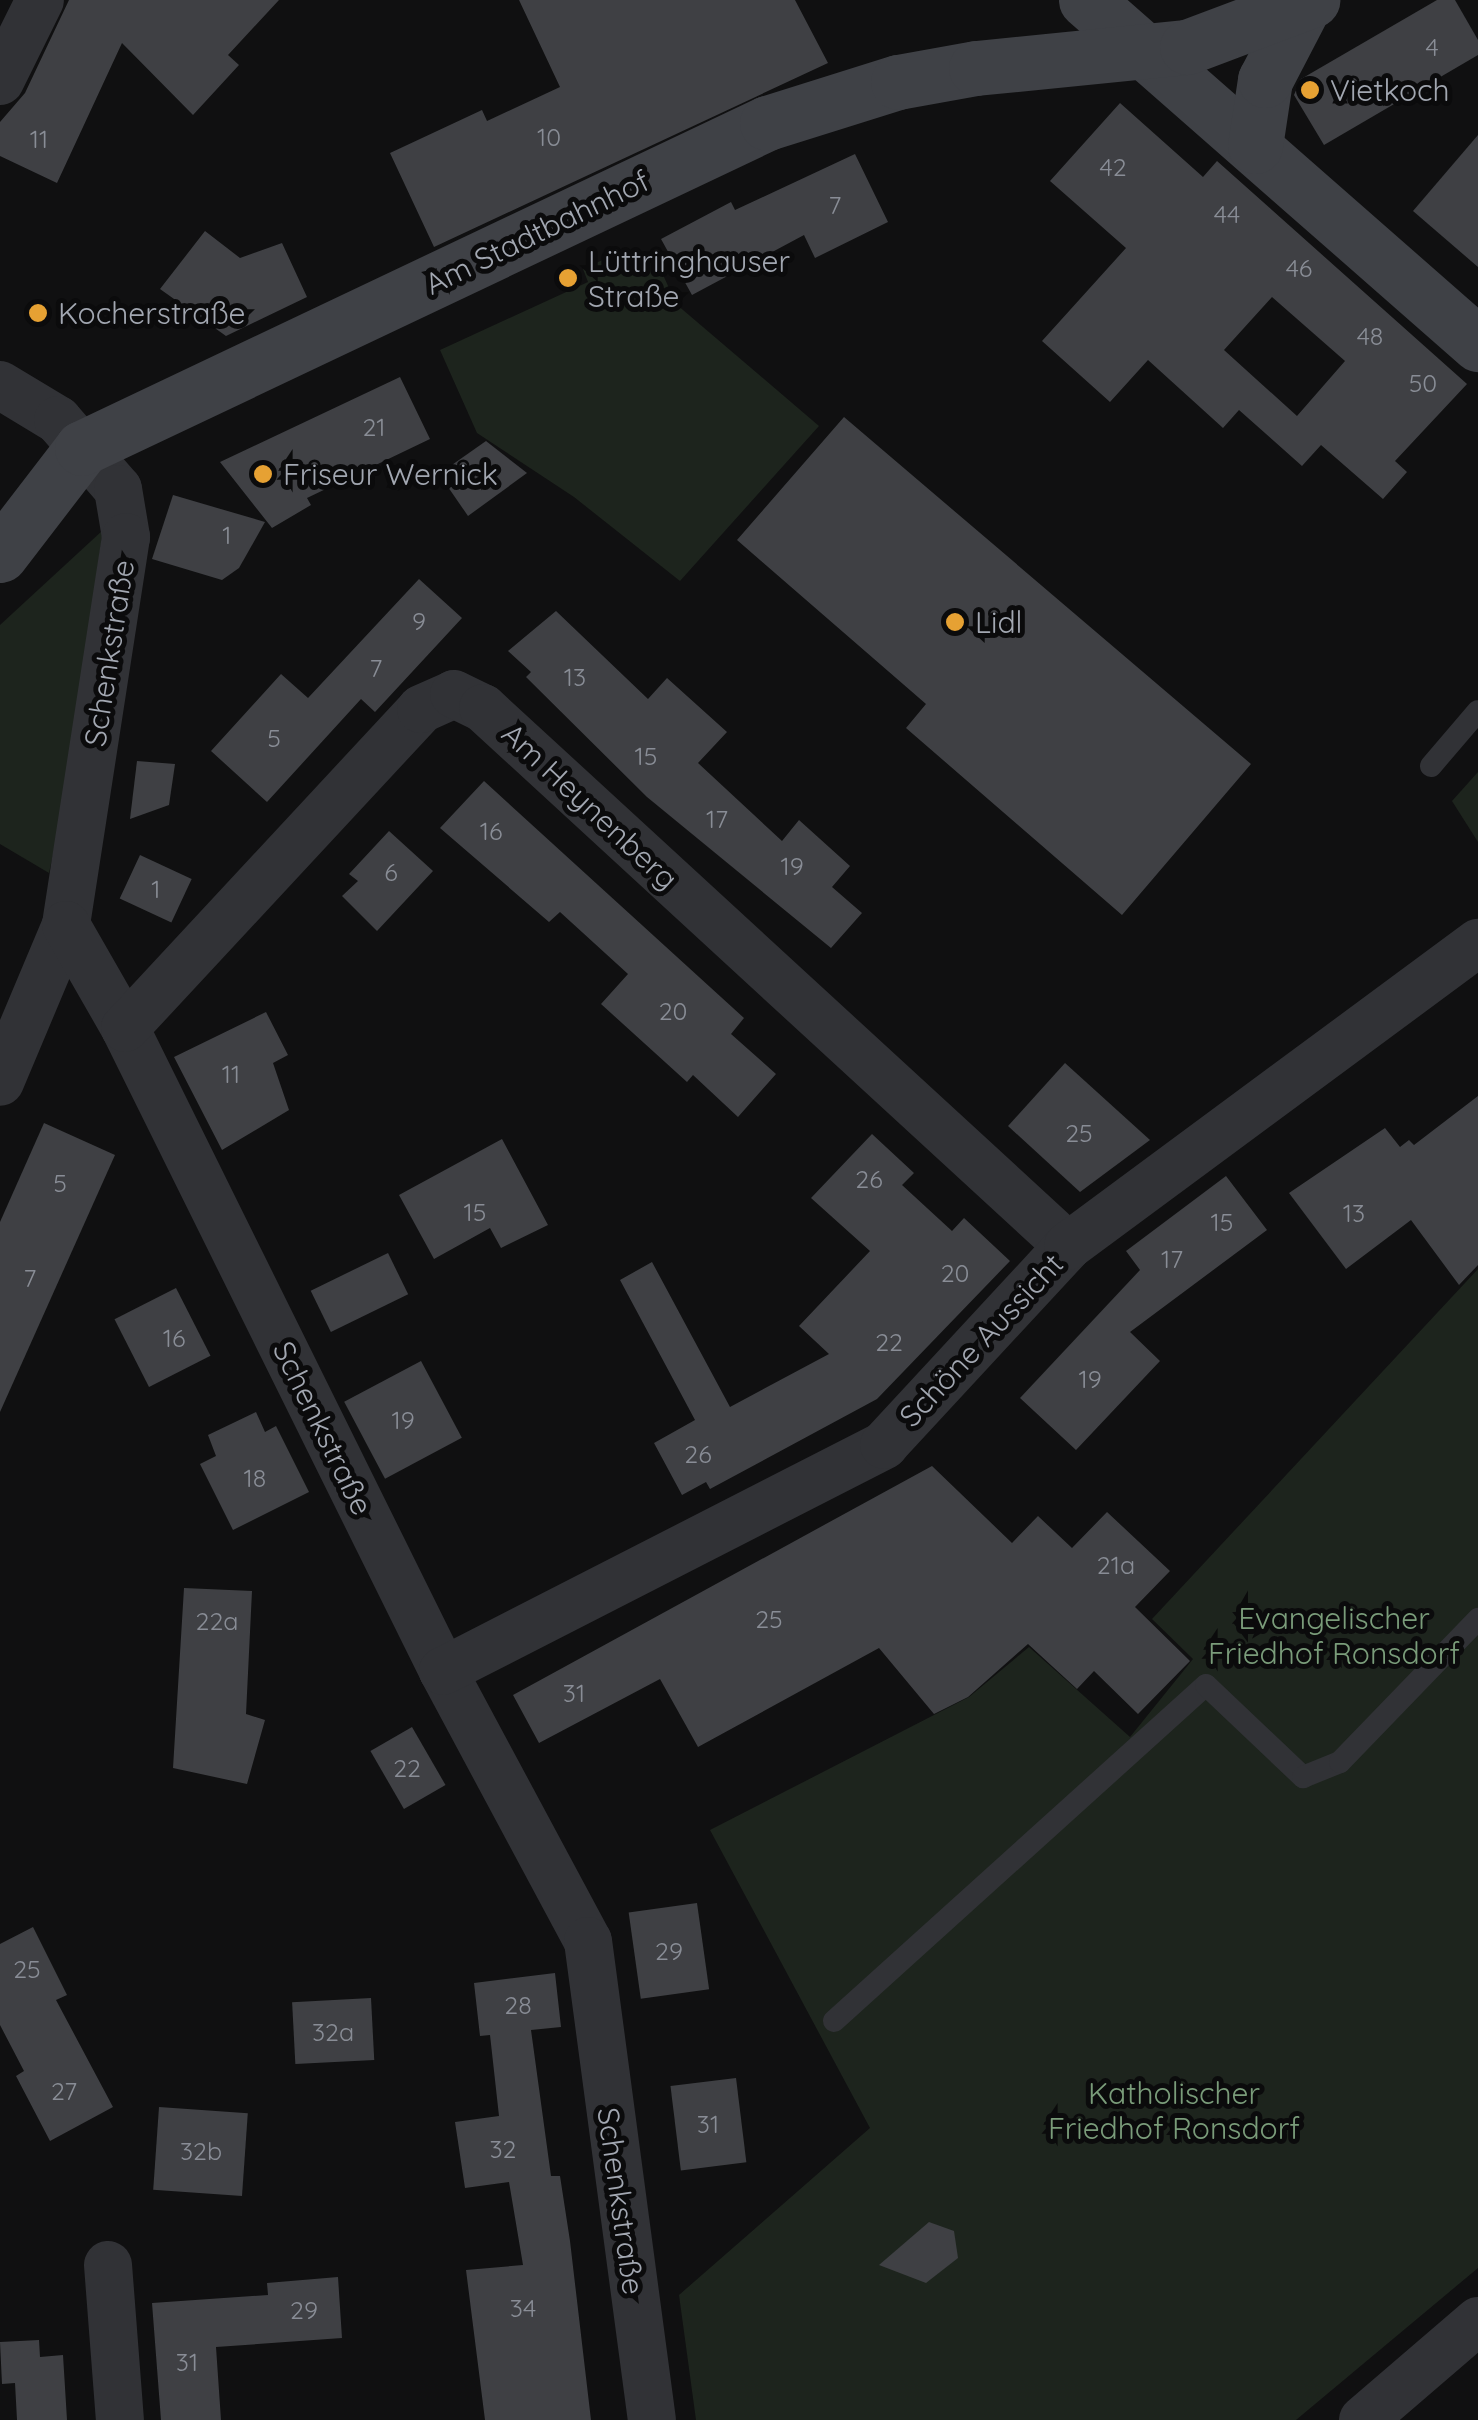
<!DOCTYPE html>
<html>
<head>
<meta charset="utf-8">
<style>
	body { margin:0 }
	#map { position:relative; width:1478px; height:2420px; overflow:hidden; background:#101011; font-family:Quicksand,sans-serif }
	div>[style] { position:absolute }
	.green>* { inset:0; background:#1d241d }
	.building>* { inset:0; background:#3f4044; transform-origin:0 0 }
	.lane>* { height:22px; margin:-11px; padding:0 11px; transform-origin:11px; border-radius:11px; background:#313236 }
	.street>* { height:48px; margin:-24px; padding:0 24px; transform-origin:24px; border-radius:24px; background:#313236 }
	.secondary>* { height:55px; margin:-27.5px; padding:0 27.5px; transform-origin:27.5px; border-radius:27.5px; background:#3f4146 }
	.dots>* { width:28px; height:28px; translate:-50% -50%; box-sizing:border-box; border:5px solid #0b0b0c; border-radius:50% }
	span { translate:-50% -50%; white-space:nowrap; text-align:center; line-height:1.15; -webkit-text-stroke:10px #0b0b0c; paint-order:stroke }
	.number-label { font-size:25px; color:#898d96 }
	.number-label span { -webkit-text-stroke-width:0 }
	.poi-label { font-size:30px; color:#a2a7b1 }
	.left { translate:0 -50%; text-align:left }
	.street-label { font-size:30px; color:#a2a7b1 }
	.park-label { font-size:30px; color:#7a9c7a }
</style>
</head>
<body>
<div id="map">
	<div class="green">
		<i style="clip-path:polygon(653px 252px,676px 304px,819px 426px,680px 581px,574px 497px,477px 433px,440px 350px,588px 282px,583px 269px,611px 256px,618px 268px)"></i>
		<i style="clip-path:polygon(103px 530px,64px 804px,49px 873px,0 844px,0 625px)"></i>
		<i style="clip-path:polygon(1478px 772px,1478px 842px,1452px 801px)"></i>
		<i style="clip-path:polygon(1478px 1269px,1478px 2268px,1296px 2420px,696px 2420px,679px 2295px,870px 2128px,710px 1830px,969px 1697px,1029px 1647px,1130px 1737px,1193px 1659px,1152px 1619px)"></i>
	</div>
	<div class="building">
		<i style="clip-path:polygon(69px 0,279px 0,228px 55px,239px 65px,193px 115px,122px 43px,57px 183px,0 156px,0 122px,25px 93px)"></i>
		<i style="clip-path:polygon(519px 0,795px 0,828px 63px,434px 247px,390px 153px,482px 110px,487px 121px,560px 87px)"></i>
		<i style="clip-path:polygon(1437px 0,1455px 0,1478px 40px,1478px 55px,1324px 145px,1294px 95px,1301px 79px)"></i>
		<i style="clip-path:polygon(evenodd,1120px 103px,1203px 177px,1217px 161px,1467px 384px,1395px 461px,1407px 472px,1383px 499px,1321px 445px,1302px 466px,1239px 410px,1223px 428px,1148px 360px,1110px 402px,1042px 341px,1126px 248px,1050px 181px,1120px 103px,1272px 297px,1345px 361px,1297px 416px,1224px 350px,1272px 297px)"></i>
		<i style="clip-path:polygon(1478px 135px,1478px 267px,1413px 211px)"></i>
		<i style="clip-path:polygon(855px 154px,888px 222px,815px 258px,804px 235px,692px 295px,661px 239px,731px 202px,735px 210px)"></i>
		<i style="clip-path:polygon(205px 231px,240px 258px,282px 243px,307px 297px,226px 336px,160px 289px)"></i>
		<i style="clip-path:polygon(400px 377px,430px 439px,307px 498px,311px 505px,272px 528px,220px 462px)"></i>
		<i style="clip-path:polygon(844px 417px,1251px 764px,1122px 915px,906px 728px,926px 704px,737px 540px)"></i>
		<i style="clip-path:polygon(486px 441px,527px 473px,468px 516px,439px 474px)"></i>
		<i style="clip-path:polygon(173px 495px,265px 522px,239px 568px,222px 580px,152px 559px)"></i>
		<i style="clip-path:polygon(419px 579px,462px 618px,375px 712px,361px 699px,267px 802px,211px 751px,281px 674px,308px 698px)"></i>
		<i style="clip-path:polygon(556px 611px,648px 699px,667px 678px,727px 732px,698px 763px,782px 841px,799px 820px,850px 866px,832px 887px,862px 913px,831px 948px,647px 797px,526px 677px,531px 672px,508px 651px)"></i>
		<i style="clip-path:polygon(137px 761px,175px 764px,169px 805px,130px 819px)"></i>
		<i style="clip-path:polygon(484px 781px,744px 1018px,731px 1034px,776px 1074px,738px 1117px,693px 1075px,687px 1082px,601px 1004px,628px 974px,560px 912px,549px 922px,440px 828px)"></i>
		<i style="clip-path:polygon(389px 831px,433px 871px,377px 931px,342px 896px,358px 881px,349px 874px)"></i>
		<i style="left:140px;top:855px;width:57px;height:48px;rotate:25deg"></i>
		<i style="clip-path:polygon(266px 1012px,288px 1055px,273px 1063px,289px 1110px,222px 1150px,174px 1057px)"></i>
		<i style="clip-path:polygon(1065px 1063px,1150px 1140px,1080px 1192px,1008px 1126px)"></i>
		<i style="clip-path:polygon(1478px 1096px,1478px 1265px,1459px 1285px,1411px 1220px,1346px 1269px,1289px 1193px,1385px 1128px,1400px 1147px,1409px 1140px,1414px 1145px)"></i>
		<i style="clip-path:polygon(44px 1123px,115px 1155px,0 1412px,0 1222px)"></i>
		<i style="clip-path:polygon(872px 1134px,914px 1173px,902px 1185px,952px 1231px,964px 1218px,1010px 1261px,877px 1399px,710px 1489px,706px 1482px,682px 1495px,654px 1443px,695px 1420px,620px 1280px,652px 1262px,730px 1407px,829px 1354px,799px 1326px,870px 1251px,811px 1198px)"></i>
		<i style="clip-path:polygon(502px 1139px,548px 1225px,501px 1248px,490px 1228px,434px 1259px,399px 1195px)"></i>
		<i style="clip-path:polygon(1226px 1176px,1267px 1230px,1130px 1332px,1160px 1361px,1076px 1450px,1020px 1398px,1140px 1270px,1126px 1251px)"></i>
		<i style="left:388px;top:1253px;width:46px;height:86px;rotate:64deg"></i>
		<i style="left:176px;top:1288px;width:76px;height:69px;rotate:63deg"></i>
		<i style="left:421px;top:1361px;width:87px;height:87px;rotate:62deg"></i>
		<i style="clip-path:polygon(256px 1412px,265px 1432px,276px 1426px,309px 1492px,233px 1530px,200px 1464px,216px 1456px,208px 1435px)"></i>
		<i style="clip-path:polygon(932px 1466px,1012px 1543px,1038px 1516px,1072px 1548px,1107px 1512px,1170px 1571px,1135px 1607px,1190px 1661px,1138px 1714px,1094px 1671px,1077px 1689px,1028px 1644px,968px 1697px,934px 1714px,879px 1648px,698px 1747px,660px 1679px,539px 1743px,513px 1695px)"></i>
		<i style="clip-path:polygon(184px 1588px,252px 1591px,246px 1714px,265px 1720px,247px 1784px,173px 1768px)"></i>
		<i style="left:412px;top:1727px;width:67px;height:48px;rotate:60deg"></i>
		<i style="left:697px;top:1903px;width:87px;height:69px;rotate:82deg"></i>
		<i style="clip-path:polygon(33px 1927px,67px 1995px,56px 2000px,113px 2107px,50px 2141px,16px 2076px,24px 2071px,0 2025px,0 1944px)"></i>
		<i style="clip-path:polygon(555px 1973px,561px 2027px,531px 2030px,551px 2176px,560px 2176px,570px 2241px,591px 2420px,485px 2420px,466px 2270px,523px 2265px,509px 2182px,465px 2188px,455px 2122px,499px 2116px,490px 2035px,480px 2036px,474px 1983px)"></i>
		<i style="left:371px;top:1998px;width:62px;height:79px;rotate:87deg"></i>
		<i style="left:736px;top:2078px;width:85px;height:66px;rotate:83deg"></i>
		<i style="left:159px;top:2107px;width:89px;height:83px;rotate:4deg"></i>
		<i style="clip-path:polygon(929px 2222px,954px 2231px,958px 2258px,926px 2283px,879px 2265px)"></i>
		<i style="clip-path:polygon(338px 2277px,342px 2338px,216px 2347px,221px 2420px,161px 2420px,152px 2303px,268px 2295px,267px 2283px)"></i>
		<i style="clip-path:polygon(39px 2340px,40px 2357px,63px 2355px,67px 2420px,17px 2420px,15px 2383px,2px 2384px,0 2342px)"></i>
	</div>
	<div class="lane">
		<i style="left:1431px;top:766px;width:72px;rotate:-49.5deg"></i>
		<i style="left:834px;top:2021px;width:501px;rotate:-42.09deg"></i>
		<i style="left:1206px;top:1685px;width:134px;rotate:43.5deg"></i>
		<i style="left:1303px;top:1777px;width:40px;rotate:-22deg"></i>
		<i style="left:1340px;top:1762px;width:199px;rotate:-46deg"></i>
	</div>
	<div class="street">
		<i style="left:0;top:81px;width:90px;rotate:-63.7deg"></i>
		<i style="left:0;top:385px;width:68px;rotate:31.1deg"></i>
		<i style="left:58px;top:420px;width:91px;rotate:49deg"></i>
		<i style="left:118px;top:489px;width:49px;rotate:80.5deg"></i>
		<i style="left:126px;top:537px;width:393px;rotate:98.8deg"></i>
		<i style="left:66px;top:925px;width:170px;rotate:112.8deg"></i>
		<i style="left:66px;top:925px;width:119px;rotate:60.2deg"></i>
		<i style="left:125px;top:1028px;width:717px;rotate:63.68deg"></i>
		<i style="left:443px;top:1671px;width:306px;rotate:61.8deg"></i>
		<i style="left:588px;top:1941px;width:483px;rotate:82.4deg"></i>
		<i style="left:125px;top:1028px;width:435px;rotate:-47.1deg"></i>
		<i style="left:421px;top:709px;width:36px;rotate:-24deg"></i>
		<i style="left:454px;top:694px;width:32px;rotate:26deg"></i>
		<i style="left:483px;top:708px;width:795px;rotate:42.6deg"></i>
		<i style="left:443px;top:1671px;width:496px;rotate:-27.1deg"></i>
		<i style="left:884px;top:1445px;width:271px;rotate:-47.2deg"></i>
		<i style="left:1068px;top:1246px;width:510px;rotate:-36.47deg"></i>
		<i style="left:108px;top:2265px;width:155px;rotate:85.6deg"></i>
		<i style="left:1363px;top:2420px;width:152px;rotate:-40.7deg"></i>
	</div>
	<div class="secondary">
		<i style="left:1086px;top:0;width:522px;rotate:41.27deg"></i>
		<i style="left:1255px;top:146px;width:67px;rotate:-81.4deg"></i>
		<i style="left:1265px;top:80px;width:85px;rotate:-62.5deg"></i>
		<i style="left:0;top:555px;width:135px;rotate:-52.5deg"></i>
		<i style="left:82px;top:448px;width:758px;rotate:-25.38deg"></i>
		<i style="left:767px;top:123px;width:137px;rotate:-17.4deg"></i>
		<i style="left:898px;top:82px;width:79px;rotate:-10.2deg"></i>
		<i style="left:976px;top:68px;width:212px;rotate:-5.7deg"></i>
		<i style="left:1187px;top:47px;width:134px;rotate:-20.6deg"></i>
	</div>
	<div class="dots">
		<i style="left:1310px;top:90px;background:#e6a133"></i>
		<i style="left:568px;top:278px;background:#e6a133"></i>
		<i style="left:38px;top:313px;background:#e6a133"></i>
		<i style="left:263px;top:474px;background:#e6a133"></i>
		<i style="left:955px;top:622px;background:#e6a133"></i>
	</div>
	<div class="number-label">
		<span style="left:1432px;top:47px">4</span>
		<span style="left:549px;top:137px">10</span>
		<span style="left:39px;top:139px">11</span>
		<span style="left:1113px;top:167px">42</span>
		<span style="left:835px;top:205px">7</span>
		<span style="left:1227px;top:214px">44</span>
		<span style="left:1299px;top:268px">46</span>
		<span style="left:1370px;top:336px">48</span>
		<span style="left:1423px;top:383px">50</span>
		<span style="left:374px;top:427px">21</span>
		<span style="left:227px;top:535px">1</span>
		<span style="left:419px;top:621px">9</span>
		<span style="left:376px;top:668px">7</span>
		<span style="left:575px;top:677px">13</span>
		<span style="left:274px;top:738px">5</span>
		<span style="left:646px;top:756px">15</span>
		<span style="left:717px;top:819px">17</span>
		<span style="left:491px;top:831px">16</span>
		<span style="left:792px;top:866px">19</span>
		<span style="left:391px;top:872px">6</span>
		<span style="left:156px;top:889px">1</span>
		<span style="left:673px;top:1011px">20</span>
		<span style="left:231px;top:1074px">11</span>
		<span style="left:1079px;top:1133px">25</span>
		<span style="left:869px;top:1179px">26</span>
		<span style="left:60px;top:1183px">5</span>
		<span style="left:475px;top:1212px">15</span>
		<span style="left:1354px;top:1213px">13</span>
		<span style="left:1222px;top:1222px">15</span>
		<span style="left:1172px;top:1259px">17</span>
		<span style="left:955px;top:1273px">20</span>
		<span style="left:30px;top:1278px">7</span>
		<span style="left:174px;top:1338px">16</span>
		<span style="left:889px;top:1342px">22</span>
		<span style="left:1090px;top:1379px">19</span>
		<span style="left:403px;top:1420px">19</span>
		<span style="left:698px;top:1454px">26</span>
		<span style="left:255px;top:1478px">18</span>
		<span style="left:1116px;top:1565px">21a</span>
		<span style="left:769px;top:1619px">25</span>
		<span style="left:217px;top:1621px">22a</span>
		<span style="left:574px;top:1693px">31</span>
		<span style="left:407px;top:1768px">22</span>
		<span style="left:669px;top:1951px">29</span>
		<span style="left:27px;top:1969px">25</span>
		<span style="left:518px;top:2005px">28</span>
		<span style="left:333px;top:2032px">32a</span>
		<span style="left:64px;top:2091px">27</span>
		<span style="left:708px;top:2124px">31</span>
		<span style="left:503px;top:2149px">32</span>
		<span style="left:201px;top:2151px">32b</span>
		<span style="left:523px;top:2308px">34</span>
		<span style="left:304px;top:2310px">29</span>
		<span style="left:187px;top:2362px">31</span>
	</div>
	<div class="poi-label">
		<span class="left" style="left:1330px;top:90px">Vietkoch</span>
		<span class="left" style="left:588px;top:278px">Lüttringhauser<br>Straße</span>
		<span class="left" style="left:58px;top:313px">Kocherstraße</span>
		<span class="left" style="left:283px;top:474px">Friseur Wernick</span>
		<span class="left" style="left:975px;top:622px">Lidl</span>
	</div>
	<div class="street-label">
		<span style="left:537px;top:232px;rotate:-26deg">Am Stadtbahnhof</span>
		<span style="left:109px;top:653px;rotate:-81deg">Schenkstraße</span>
		<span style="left:590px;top:806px;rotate:43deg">Am Heynenberg</span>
		<span style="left:981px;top:1340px;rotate:-47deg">Schöne Aussicht</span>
		<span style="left:323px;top:1428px;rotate:64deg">Schenkstraße</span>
		<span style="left:621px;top:2201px;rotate:82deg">Schenkstraße</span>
	</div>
	<div class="park-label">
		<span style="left:1334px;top:1635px">Evangelischer<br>Friedhof Ronsdorf</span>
		<span style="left:1174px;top:2110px">Katholischer<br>Friedhof Ronsdorf</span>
	</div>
</div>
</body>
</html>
